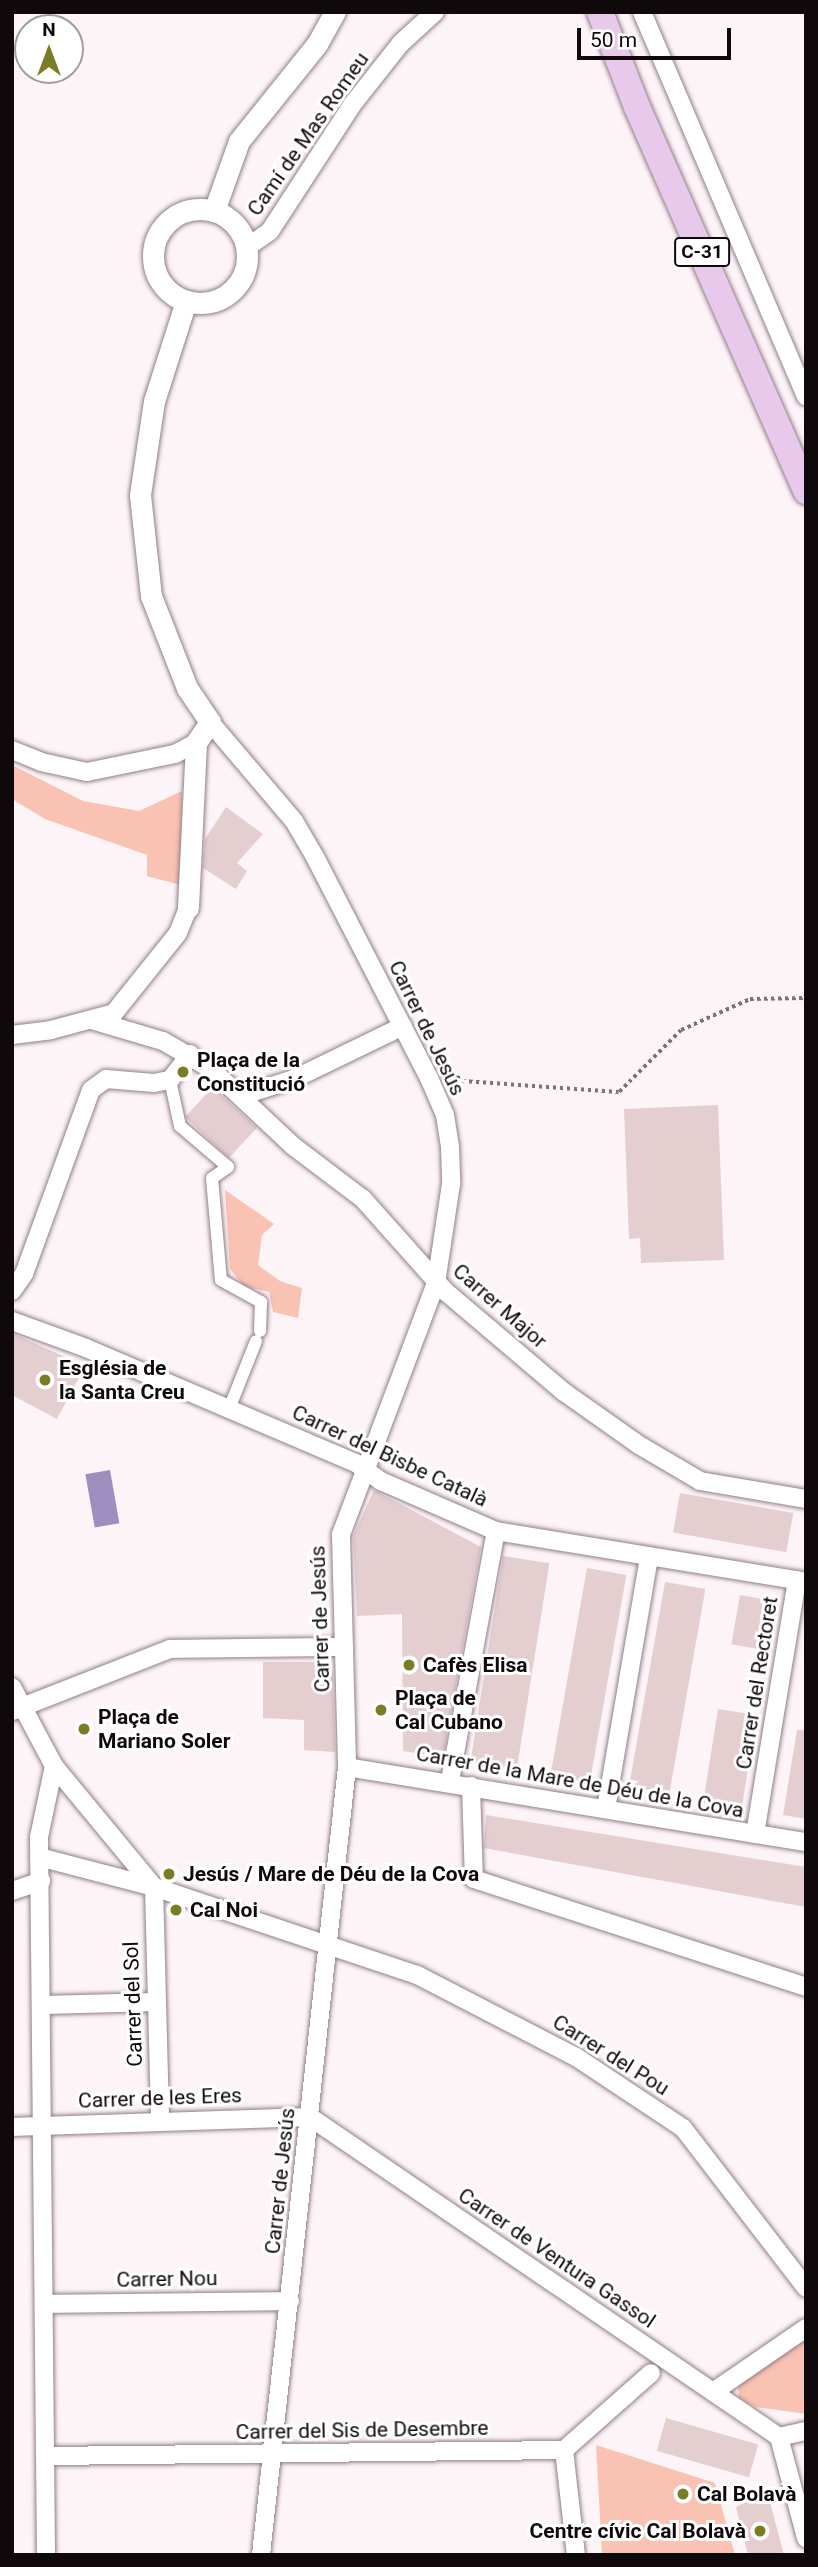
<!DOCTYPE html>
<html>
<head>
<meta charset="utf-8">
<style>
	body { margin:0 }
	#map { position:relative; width:818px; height:2567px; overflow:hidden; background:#fdf4f8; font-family:Roboto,sans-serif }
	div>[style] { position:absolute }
	.green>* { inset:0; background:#fac2b2 }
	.water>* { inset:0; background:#9d8ec0; transform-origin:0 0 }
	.building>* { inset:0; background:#e4ced0; transform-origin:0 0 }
	.path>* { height:3.5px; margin-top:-1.75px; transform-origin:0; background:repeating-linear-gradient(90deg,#7b7477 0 3.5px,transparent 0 7px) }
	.roads { filter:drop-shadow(0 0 2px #917e87) drop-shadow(0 0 2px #917e87) }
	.pedestrian>* { height:12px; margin:-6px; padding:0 6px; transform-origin:6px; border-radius:6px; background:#fff }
	.minor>* { height:18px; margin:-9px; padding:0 9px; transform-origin:9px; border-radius:9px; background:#fff }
	.tertiary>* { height:21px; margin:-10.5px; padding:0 10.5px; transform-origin:10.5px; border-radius:10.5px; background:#fff }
	.tertiary>.ring { margin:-10.5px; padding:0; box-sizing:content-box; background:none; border:21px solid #fff; border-radius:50% }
	.primary>* { height:26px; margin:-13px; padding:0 13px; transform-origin:13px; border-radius:13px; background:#e8c8eb }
	.dots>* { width:19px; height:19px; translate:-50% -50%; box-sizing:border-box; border:4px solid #fff; border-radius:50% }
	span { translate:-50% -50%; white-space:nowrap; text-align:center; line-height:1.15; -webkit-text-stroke:6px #fff; paint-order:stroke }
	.shield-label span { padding:2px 5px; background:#fff; border:2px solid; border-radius:5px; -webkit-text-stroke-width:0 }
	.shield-label { font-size:19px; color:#0f090c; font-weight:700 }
	.street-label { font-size:21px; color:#0f090c }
	.poi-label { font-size:21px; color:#0f090c; font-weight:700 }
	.left { translate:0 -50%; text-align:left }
	.right { translate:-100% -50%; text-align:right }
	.frame { position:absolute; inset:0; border:14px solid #0f090c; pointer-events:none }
	.north { position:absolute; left:14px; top:14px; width:70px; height:70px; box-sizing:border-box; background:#fff; border:2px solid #9f9d9e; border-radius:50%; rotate:0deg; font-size:19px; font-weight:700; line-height:28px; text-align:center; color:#0f090c }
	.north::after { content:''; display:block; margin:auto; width:24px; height:32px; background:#7c7c24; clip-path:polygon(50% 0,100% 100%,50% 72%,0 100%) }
	.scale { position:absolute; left:577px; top:28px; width:154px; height:32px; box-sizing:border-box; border:4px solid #0f090c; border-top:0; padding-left:9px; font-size:21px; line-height:24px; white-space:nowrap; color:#0f090c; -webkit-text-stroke:5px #fff; paint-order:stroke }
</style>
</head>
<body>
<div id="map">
	<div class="green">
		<i style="clip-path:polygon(12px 765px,83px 801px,139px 811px,182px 791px,181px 885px,147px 876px,147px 855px,45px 819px,12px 799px)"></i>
		<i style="clip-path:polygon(225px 1190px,274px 1224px,262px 1235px,258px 1265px,280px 1281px,302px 1288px,298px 1318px,273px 1312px,269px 1292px,244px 1286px,230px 1269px)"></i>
		<i style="clip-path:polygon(806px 2337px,806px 2414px,756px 2407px,739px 2398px,738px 2385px)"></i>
		<i style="clip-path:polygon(596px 2445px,715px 2483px,735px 2555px,602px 2555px)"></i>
	</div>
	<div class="water">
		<i style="left:110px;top:1470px;width:54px;height:25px;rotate:80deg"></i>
	</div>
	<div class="building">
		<i style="clip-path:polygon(226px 807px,263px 834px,237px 863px,247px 871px,236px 889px,203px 868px,205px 839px)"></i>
		<i style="left:213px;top:1087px;width:60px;height:41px;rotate:43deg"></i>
		<i style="clip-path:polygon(718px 1105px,724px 1260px,641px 1263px,640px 1238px,629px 1239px,624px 1109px)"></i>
		<i style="clip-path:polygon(12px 1333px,85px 1366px,57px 1419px,12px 1395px)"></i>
		<i style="clip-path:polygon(374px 1490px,481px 1547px,443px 1757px,403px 1751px,402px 1614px,357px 1616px,353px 1536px)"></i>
		<i style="left:680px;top:1493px;width:115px;height:40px;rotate:10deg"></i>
		<i style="left:503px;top:1556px;width:47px;height:208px;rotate:9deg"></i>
		<i style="left:587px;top:1568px;width:40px;height:211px;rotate:10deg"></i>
		<i style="left:665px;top:1582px;width:41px;height:208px;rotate:10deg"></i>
		<i style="left:740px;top:1595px;width:39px;height:50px;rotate:10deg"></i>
		<i style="clip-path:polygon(263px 1662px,322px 1662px,333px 1672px,335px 1752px,304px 1750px,304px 1720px,263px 1718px)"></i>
		<i style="left:718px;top:1709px;width:39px;height:95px;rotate:9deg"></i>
		<i style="clip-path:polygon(797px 1730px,806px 1730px,806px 1819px,783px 1815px)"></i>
		<i style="clip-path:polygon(486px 1815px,806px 1867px,806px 1907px,484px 1848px)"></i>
		<i style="left:666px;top:2418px;width:96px;height:34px;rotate:16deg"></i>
		<i style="clip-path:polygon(767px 2491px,784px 2555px,748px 2555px,736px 2507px)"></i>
	</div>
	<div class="path">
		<i style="left:448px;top:1080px;width:171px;rotate:4deg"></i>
		<i style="left:619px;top:1092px;width:88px;rotate:-45deg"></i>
		<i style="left:681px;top:1030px;width:76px;rotate:-24.2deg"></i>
		<i style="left:750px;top:999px;width:56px;rotate:-1deg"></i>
	</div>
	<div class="roads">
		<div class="pedestrian">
			<i style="left:170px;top:1080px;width:47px;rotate:77.7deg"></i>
			<i style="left:180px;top:1126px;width:63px;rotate:40.5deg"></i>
			<i style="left:228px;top:1167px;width:19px;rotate:145deg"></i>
			<i style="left:212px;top:1178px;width:102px;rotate:85deg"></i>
			<i style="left:221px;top:1280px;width:46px;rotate:28.8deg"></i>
			<i style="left:261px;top:1302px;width:29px;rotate:92deg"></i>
			<i style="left:229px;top:1409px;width:73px;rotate:-68.3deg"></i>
		</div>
		<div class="minor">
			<i style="left:642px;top:12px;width:418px;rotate:66.9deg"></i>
			<i style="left:246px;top:248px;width:29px;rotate:-35deg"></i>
			<i style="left:270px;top:231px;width:150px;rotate:-56.9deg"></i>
			<i style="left:352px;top:105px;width:79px;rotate:-51.7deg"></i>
			<i style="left:401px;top:43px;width:46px;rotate:-42.4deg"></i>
			<i style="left:210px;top:722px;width:130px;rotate:49.7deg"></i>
			<i style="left:294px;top:821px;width:42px;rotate:59.7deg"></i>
			<i style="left:315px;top:857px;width:249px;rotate:62.7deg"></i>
			<i style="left:429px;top:1078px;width:40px;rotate:66.6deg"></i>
			<i style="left:445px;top:1115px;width:32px;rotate:81deg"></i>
			<i style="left:450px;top:1147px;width:37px;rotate:88deg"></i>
			<i style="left:451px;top:1184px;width:100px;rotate:98.6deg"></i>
			<i style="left:436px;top:1283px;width:269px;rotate:110.7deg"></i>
			<i style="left:341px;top:1535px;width:232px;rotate:88.5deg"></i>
			<i style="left:347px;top:1767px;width:793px;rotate:96.23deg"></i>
			<i style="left:12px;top:750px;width:31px;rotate:22deg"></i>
			<i style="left:41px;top:762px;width:47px;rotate:12.3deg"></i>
			<i style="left:87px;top:772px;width:90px;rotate:-11.6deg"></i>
			<i style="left:175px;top:754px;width:24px;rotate:-28deg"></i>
			<i style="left:92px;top:1020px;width:74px;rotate:16.5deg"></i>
			<i style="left:163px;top:1041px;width:56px;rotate:30.3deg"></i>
			<i style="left:211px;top:1069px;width:112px;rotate:43.2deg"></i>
			<i style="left:293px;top:1146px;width:88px;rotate:37.1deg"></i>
			<i style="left:363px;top:1199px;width:125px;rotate:48.3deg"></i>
			<i style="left:446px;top:1292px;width:155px;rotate:40.3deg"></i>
			<i style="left:564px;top:1392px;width:92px;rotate:35.2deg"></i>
			<i style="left:639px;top:1445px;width:71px;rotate:30.5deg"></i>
			<i style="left:700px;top:1481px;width:108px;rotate:9.6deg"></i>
			<i style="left:12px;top:1035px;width:39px;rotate:-7deg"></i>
			<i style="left:51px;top:1030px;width:65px;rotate:-15.1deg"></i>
			<i style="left:114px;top:1013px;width:102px;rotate:-51.3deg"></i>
			<i style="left:178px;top:933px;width:27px;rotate:-68deg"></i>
			<i style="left:241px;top:1096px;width:56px;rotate:-17.8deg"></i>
			<i style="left:294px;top:1079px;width:121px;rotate:-25.9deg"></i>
			<i style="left:12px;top:1291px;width:21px;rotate:-55deg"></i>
			<i style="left:24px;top:1274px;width:196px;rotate:-70deg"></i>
			<i style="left:91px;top:1090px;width:19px;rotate:-36deg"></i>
			<i style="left:106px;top:1079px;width:48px;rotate:4.8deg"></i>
			<i style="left:154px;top:1083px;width:16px;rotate:-11deg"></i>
			<i style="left:170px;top:1080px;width:33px;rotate:-52deg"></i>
			<i style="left:12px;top:1321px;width:79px;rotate:20deg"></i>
			<i style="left:86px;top:1348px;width:293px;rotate:23.1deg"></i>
			<i style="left:356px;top:1463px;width:31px;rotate:36deg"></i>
			<i style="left:381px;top:1481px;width:125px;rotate:23.5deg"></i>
			<i style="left:496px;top:1531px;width:314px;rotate:9.3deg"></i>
			<i style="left:12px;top:1687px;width:89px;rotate:62deg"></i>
			<i style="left:54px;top:1766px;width:157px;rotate:50.4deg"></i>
			<i style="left:12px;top:1711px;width:170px;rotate:-21.4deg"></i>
			<i style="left:170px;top:1649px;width:174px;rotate:-0.7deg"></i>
			<i style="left:347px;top:1767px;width:465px;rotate:9.3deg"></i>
			<i style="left:450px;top:1781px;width:254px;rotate:-79.6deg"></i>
			<i style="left:471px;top:1786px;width:93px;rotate:88.2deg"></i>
			<i style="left:474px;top:1879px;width:349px;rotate:18deg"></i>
			<i style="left:606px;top:1809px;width:256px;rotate:-80.3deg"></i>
			<i style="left:755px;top:1834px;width:257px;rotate:-80.6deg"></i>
			<i style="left:39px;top:1857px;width:119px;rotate:14.6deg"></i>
			<i style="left:154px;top:1887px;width:277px;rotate:18.5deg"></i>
			<i style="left:417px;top:1975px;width:179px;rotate:27.3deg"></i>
			<i style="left:576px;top:2057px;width:128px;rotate:33.6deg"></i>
			<i style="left:683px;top:2128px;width:202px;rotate:52.4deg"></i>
			<i style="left:154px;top:1887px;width:232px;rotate:88.5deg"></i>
			<i style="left:12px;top:1891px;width:31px;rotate:-19deg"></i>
			<i style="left:43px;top:2005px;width:113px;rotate:-1.5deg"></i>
			<i style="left:12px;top:2127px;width:298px;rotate:-1.9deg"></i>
			<i style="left:310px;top:2117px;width:568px;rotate:34.31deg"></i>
			<i style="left:45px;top:2304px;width:245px;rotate:-0.7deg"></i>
			<i style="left:713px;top:2392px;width:113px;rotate:-34.5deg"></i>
			<i style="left:779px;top:2437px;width:105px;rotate:75deg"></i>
			<i style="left:779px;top:2437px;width:28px;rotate:-13deg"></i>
			<i style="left:564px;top:2450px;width:106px;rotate:83.5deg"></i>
			<i style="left:46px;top:2456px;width:518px;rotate:-0.66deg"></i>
			<i style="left:564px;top:2450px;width:116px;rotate:-41.5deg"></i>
			<i style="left:46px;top:2555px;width:718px;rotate:-90.56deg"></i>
			<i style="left:39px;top:1837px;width:73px;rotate:-78.1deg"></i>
		</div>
		<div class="tertiary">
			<i class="ring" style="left:153px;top:209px;width:73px;height:73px"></i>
			<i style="left:214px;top:211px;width:74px;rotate:-70.3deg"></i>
			<i style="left:239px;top:141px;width:124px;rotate:-51.2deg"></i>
			<i style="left:317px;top:44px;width:37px;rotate:-61deg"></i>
			<i style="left:186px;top:301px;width:105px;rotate:107.7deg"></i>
			<i style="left:154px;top:401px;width:95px;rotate:98.5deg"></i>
			<i style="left:140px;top:495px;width:102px;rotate:83.8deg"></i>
			<i style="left:151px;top:596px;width:99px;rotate:68.6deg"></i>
			<i style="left:187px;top:688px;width:41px;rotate:55.9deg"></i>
			<i style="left:210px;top:722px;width:25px;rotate:124deg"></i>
			<i style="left:196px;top:743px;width:165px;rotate:92.8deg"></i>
		</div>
		<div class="primary">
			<i style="left:600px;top:12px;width:102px;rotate:68.7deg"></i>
			<i style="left:637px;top:107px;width:420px;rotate:66.2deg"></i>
		</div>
	</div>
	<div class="dots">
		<i style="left:183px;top:1072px;background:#7c7c24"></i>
		<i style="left:45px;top:1380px;background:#7c7c24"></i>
		<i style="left:409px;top:1665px;background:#7c7c24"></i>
		<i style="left:381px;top:1710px;background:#7c7c24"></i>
		<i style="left:84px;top:1729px;background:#7c7c24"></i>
		<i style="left:169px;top:1874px;background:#7c7c24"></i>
		<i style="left:176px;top:1910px;background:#7c7c24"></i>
		<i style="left:683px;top:2494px;background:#7c7c24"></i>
		<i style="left:760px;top:2531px;background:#7c7c24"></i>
	</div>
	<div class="shield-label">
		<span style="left:702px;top:252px">C-31</span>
	</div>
	<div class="street-label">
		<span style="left:308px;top:134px;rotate:-55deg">Camí de Mas Romeu</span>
		<span style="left:427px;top:1028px;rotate:64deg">Carrer de Jesús</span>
		<span style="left:500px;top:1306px;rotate:41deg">Carrer Major</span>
		<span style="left:390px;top:1456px;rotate:25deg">Carrer del Bisbe Català</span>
		<span style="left:320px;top:1619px;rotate:-92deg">Carrer de Jesús</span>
		<span style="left:757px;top:1683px;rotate:-81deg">Carrer del Rectoret</span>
		<span style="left:580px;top:1782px;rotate:10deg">Carrer de la Mare de Déu de la Cova</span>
		<span style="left:133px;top:2004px;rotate:-92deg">Carrer del Sol</span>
		<span style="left:611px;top:2055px;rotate:32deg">Carrer del Pou</span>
		<span style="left:160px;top:2098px;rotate:-2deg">Carrer de les Eres</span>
		<span style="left:280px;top:2181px;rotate:-84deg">Carrer de Jesús</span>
		<span style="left:557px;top:2258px;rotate:34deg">Carrer de Ventura Gassol</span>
		<span style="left:167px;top:2279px;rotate:-1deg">Carrer Nou</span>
		<span style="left:362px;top:2430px;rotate:-1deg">Carrer del Sis de Desembre</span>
	</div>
	<div class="poi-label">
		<span class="left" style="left:197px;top:1072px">Plaça de la<br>Constitució</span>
		<span class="left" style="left:59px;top:1380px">Església de<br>la Santa Creu</span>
		<span class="left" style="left:423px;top:1665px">Cafès Elisa</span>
		<span class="left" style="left:395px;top:1710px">Plaça de<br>Cal Cubano</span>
		<span class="left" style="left:98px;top:1729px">Plaça de<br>Mariano Soler</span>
		<span class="left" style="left:183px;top:1874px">Jesús / Mare de Déu de la Cova</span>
		<span class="left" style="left:190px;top:1910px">Cal Noi</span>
		<span class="left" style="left:697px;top:2494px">Cal Bolavà</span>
		<span class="right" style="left:746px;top:2531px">Centre cívic Cal Bolavà</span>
	</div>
	<div class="frame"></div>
	<div class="north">N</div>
	<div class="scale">50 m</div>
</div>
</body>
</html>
